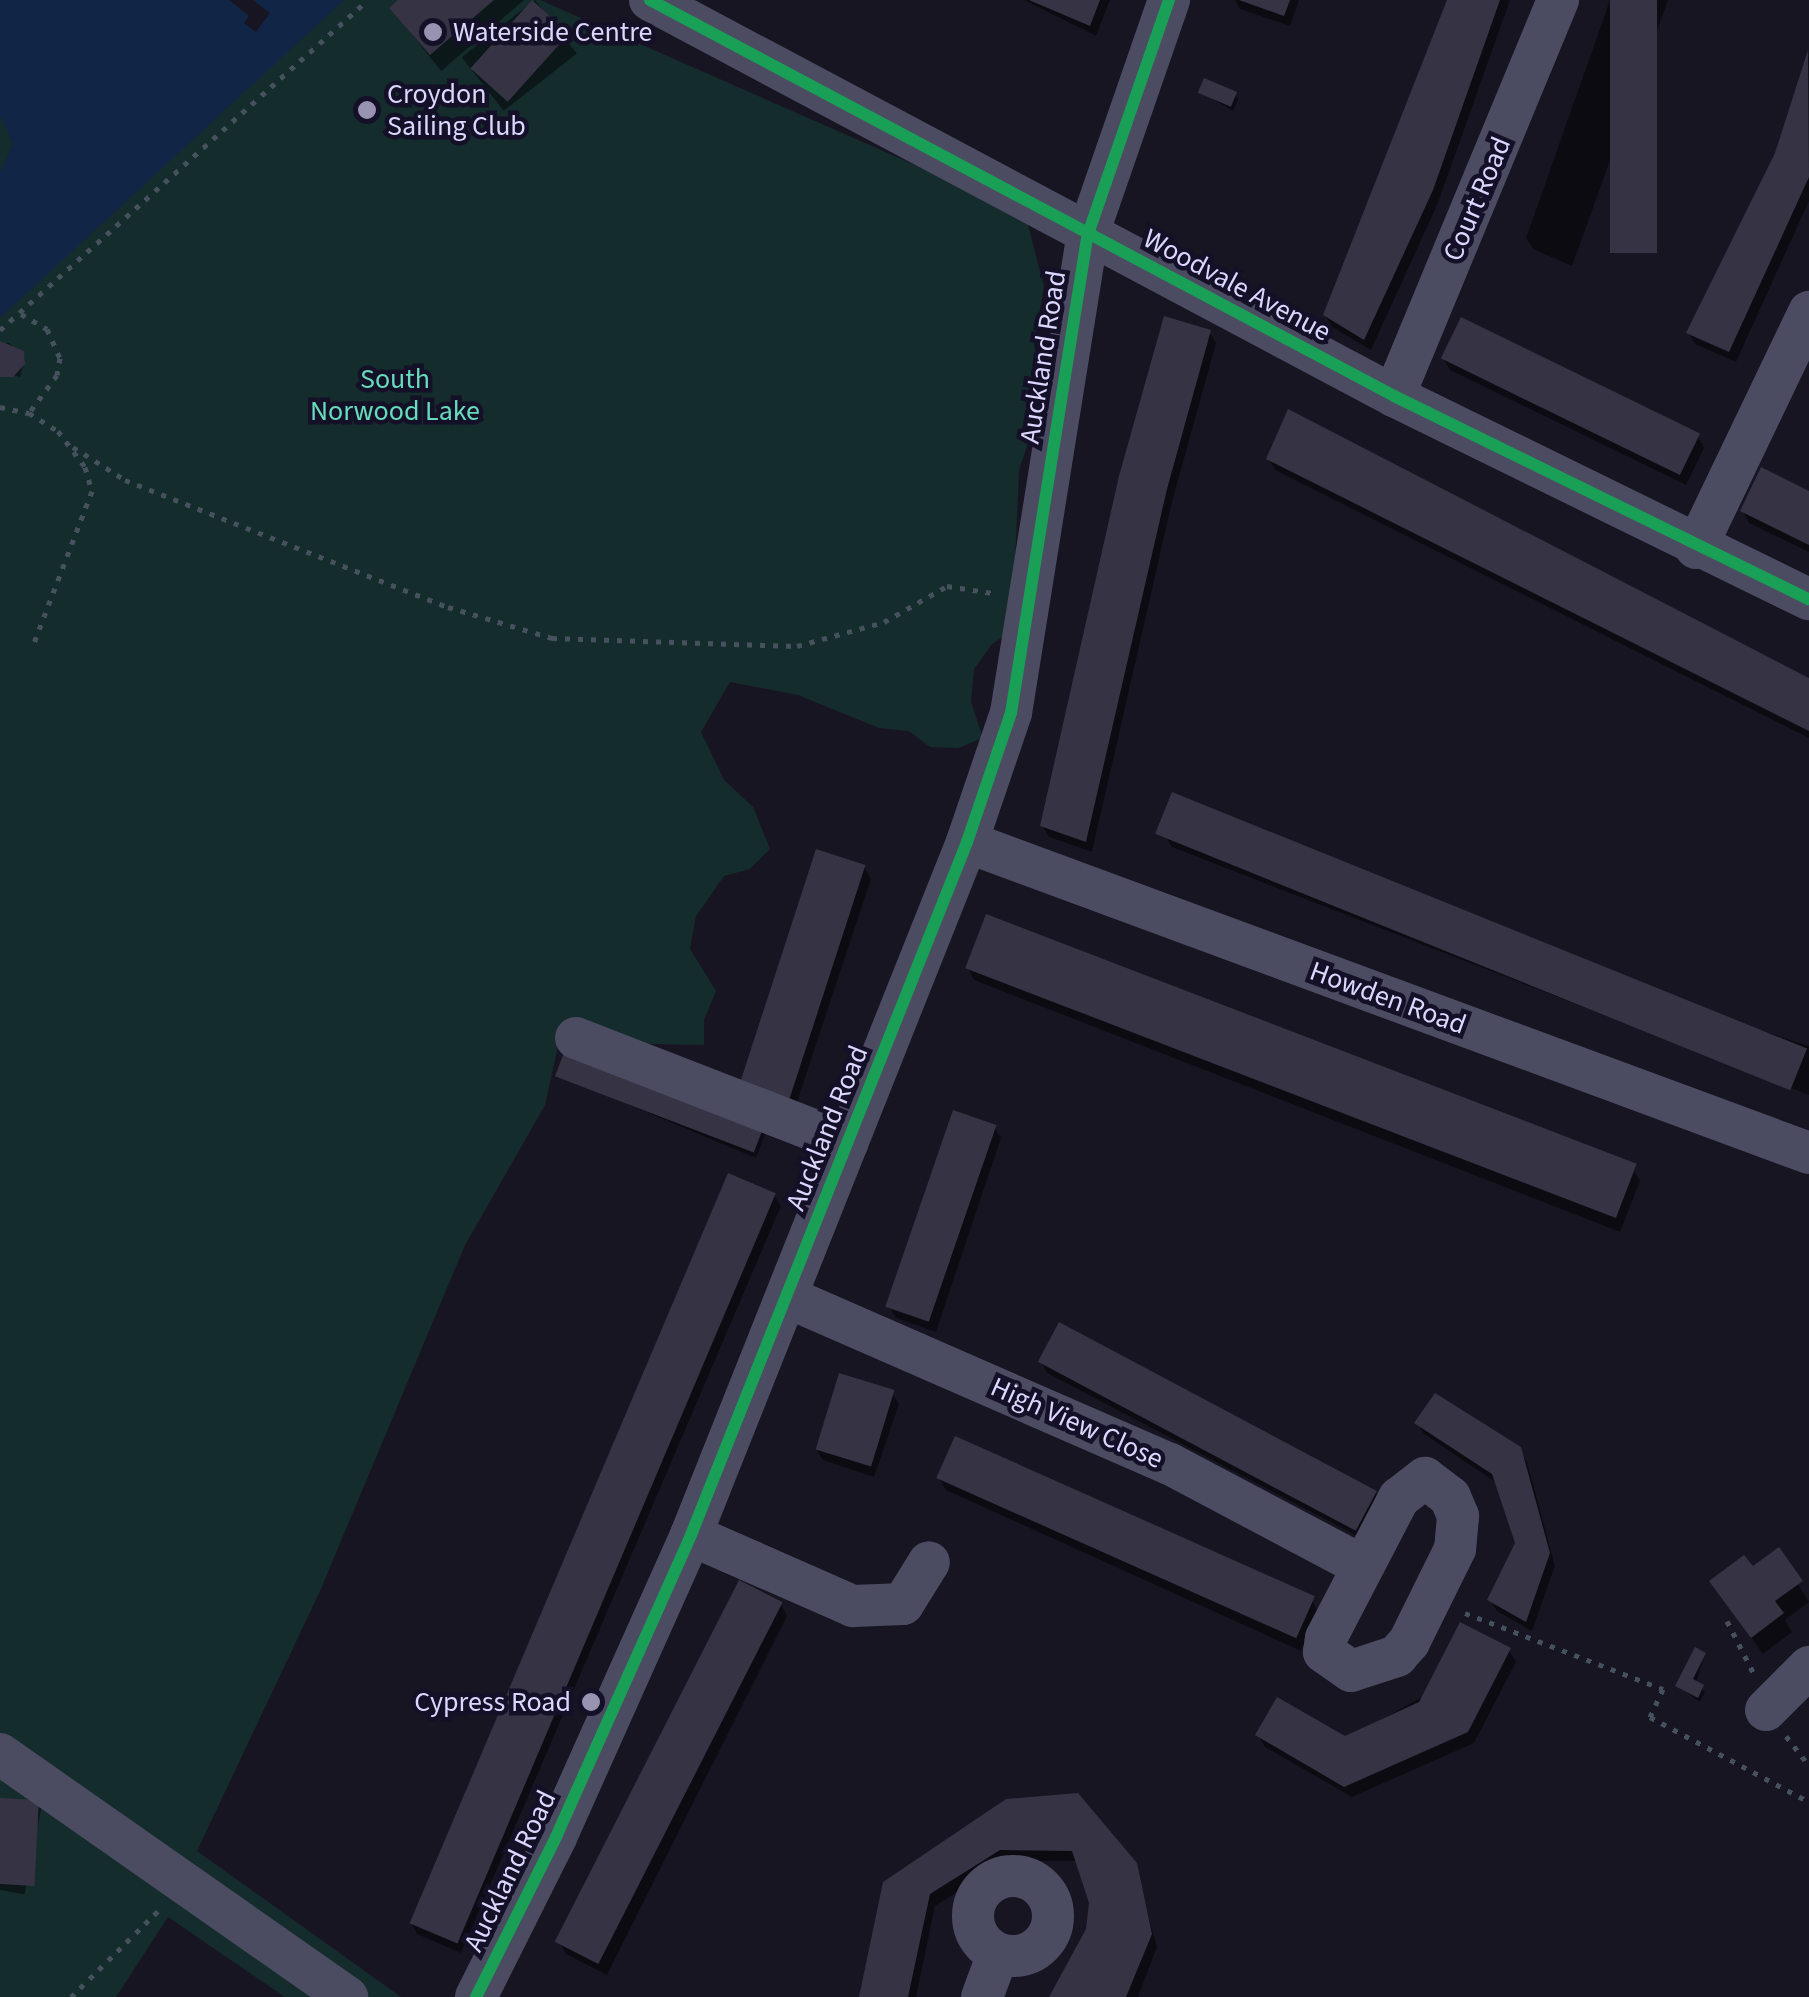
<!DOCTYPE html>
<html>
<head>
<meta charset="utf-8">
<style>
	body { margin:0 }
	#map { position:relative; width:1809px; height:1997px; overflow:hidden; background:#181522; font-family:"Source Sans 3",sans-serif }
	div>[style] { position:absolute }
	.green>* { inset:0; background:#152c2d }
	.water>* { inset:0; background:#112647 }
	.pier>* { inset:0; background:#181522 }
	.shadow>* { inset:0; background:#0007; transform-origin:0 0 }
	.building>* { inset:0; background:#363344; transform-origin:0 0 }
	.path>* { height:5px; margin-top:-2.5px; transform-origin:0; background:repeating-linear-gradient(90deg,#46515e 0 5px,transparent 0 13px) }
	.minor>* { height:42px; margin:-21px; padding:0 21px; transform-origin:21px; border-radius:21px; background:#4b4b62 }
	.minor>.ring { margin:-21px; padding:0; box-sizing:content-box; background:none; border:42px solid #4b4b62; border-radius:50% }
	.cycleway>* { height:12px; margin:-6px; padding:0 6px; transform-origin:6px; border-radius:6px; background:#1a9f57 }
	.dots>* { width:28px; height:28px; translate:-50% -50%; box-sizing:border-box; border:5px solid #141027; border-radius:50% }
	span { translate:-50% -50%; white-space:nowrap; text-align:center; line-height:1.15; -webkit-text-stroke:9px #141027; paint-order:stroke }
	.poi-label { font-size:28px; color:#dbd7fe }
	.left { translate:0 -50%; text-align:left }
	.right { translate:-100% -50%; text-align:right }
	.street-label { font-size:28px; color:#dbd7fe }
	.park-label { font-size:28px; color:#65dcbb }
</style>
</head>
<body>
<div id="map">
	<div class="green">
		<i style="clip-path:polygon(0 0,540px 0,915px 165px,1027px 221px,1044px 287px,1034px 344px,1042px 401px,1019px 470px,1012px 631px,992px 644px,974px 669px,971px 702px,983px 738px,958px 748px,930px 747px,909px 731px,879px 728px,798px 695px,730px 682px,701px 732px,724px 780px,753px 807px,770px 849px,750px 869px,724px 876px,696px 916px,690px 949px,716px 991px,704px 1020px,704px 1045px,559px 1042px,545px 1105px,465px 1245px,320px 1591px,197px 1851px,401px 1997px,285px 1997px,168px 1917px,116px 1997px,0 1997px)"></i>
	</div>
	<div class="water">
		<i style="clip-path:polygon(0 0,344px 0,0 318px,0 173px,13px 144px,0 115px)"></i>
	</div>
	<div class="pier">
		<i style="clip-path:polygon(229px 0,253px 0,270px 13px,256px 32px,244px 23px,249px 16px)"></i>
	</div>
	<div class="shadow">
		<i style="clip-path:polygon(402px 0,524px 0,441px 71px,392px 9px)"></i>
		<i style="left:535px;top:0;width:68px;height:93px;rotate:52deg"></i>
		<i style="clip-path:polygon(1024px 0,1110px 0,1096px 36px)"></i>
		<i style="clip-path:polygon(1235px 0,1299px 0,1290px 26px,1240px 9px)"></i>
		<i style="clip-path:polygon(1449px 0,1510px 0,1438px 203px,1371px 350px,1332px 327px,1325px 315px)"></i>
		<i style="clip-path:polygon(1610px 0,1668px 0,1572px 266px,1533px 249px,1526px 238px)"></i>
		<i style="clip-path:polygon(1809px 55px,1809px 201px,1736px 362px,1695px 344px,1689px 333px,1777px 154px)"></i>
		<i style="clip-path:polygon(1200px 92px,1235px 94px,1238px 99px,1233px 111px)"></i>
		<i style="clip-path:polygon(1209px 332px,1216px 343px,1172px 502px,1092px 852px,1049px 837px,1042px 825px)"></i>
		<i style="clip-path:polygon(9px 343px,25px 358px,20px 377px,0 370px,0 344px)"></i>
		<i style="clip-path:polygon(1443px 358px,1698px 437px,1704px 448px,1686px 485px,1450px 370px)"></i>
		<i style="clip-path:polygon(1290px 412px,1809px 678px,1809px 738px,1275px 470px,1269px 459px)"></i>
		<i style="clip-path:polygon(1809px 493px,1809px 552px,1749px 523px,1743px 511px)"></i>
		<i style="clip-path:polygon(1165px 836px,1809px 1046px,1809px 1095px,1172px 847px)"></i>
		<i style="clip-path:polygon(864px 867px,871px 879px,794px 1111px,741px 1084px)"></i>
		<i style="clip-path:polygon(968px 968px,1633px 1169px,1640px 1181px,1620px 1232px,974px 980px)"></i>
		<i style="clip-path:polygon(558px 1075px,762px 1130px,765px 1134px,756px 1158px)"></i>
		<i style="clip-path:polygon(994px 1127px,1001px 1138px,936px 1332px,896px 1318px,889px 1307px)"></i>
		<i style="clip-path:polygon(774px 1195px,781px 1206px,461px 1953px,417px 1934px,411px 1923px)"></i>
		<i style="clip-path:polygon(1041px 1362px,1375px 1492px,1382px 1503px,1363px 1539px,1047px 1373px)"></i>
		<i style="clip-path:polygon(892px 1393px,899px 1404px,874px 1477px,823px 1460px,816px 1449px)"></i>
		<i style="clip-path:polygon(1417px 1423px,1519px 1449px,1527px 1462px,1555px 1566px,1532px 1631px,1497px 1611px,1490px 1600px,1517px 1544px,1497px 1483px,1424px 1434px)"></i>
		<i style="clip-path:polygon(939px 1478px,1312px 1600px,1318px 1612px,1301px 1651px,946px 1490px)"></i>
		<i style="clip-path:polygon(1778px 1551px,1809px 1602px,1785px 1620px,1792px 1632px,1763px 1654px,1712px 1582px,1752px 1570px)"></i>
		<i style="clip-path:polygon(781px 1604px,787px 1616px,607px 1975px,566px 1954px,560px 1943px)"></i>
		<i style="clip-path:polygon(1509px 1650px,1516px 1662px,1474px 1743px,1352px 1797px,1265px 1747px,1258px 1735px,1345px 1739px)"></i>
		<i style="clip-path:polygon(1705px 1654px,1696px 1683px,1705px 1692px,1700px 1702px,1678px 1686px)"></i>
		<i style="left:0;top:1800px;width:42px;height:88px;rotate:11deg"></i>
		<i style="clip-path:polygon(1007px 1801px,1134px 1865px,1157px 1947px,1138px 1997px,1052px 1997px,1088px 1930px,1092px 1903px,1078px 1861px,1007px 1861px,935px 1906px,916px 1997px,862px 1997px,885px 1884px)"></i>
	</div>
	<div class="building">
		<i style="clip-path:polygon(398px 0,494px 0,430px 55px,389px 8px)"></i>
		<i style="left:532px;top:0;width:50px;height:92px;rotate:42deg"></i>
		<i style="clip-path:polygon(1029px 0,1100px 0,1090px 26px)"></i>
		<i style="clip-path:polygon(1239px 0,1290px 0,1284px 16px)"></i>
		<i style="clip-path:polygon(1447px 0,1500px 0,1433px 190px,1364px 340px,1323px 315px)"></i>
		<i style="left:1610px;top:0;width:47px;height:253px"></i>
		<i style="clip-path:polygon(1808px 50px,1809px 177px,1729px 352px,1686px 333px,1775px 153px)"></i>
		<i style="left:1204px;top:78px;width:36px;height:16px;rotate:23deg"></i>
		<i style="clip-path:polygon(1164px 316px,1211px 330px,1167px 489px,1086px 842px,1040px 826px,1119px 476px)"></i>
		<i style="left:1461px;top:317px;width:266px;height:46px;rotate:26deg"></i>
		<i style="clip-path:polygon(0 341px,24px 351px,25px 364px,13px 377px,0 377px)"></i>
		<i style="clip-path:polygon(1288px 409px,1809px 678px,1809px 731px,1266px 459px)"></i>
		<i style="clip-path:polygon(1761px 467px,1809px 491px,1809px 545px,1740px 511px)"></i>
		<i style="left:1172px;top:792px;width:685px;height:45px;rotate:22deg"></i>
		<i style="left:816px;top:849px;width:52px;height:248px;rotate:18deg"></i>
		<i style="left:986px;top:914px;width:697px;height:58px;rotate:21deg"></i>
		<i style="left:565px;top:1050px;width:213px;height:28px;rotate:21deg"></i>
		<i style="left:953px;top:1110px;width:46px;height:208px;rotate:19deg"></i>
		<i style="left:728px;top:1173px;width:52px;height:815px;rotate:23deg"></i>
		<i style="left:1059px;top:1322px;width:360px;height:45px;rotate:28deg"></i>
		<i style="left:839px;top:1373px;width:58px;height:80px;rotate:17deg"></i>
		<i style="clip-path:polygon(1435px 1393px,1521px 1447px,1550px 1553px,1526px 1622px,1487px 1600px,1515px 1543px,1492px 1474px,1414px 1423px)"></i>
		<i style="left:955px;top:1436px;width:394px;height:46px;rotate:24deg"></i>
		<i style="clip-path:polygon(1779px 1547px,1803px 1581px,1775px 1601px,1784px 1613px,1751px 1638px,1709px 1581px,1744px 1555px,1753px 1566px)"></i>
		<i style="left:739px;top:1580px;width:49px;height:406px;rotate:27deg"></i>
		<i style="clip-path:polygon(1460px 1622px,1511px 1648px,1468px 1732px,1344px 1787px,1255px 1735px,1277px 1697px,1345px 1736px,1419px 1702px)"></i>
		<i style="clip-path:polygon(1695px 1647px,1706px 1653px,1693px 1679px,1704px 1685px,1698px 1698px,1675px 1686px)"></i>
		<i style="clip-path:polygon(1078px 1793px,1137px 1863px,1152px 1934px,1126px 1997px,1049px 1997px,1086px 1929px,1089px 1903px,1072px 1851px,1000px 1850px,930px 1894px,908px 1997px,859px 1997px,883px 1882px,1006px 1799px)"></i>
		<i style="left:0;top:1798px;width:39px;height:86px;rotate:3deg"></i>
	</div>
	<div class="path">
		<i style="left:21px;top:314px;width:30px;rotate:30deg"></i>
		<i style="left:47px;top:329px;width:32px;rotate:66deg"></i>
		<i style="left:60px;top:358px;width:17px;rotate:100deg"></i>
		<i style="left:57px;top:375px;width:47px;rotate:126.4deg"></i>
		<i style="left:0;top:330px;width:494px;rotate:-41.9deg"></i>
		<i style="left:0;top:407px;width:30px;rotate:12deg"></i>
		<i style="left:29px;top:413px;width:34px;rotate:32deg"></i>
		<i style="left:58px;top:431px;width:45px;rotate:53.1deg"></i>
		<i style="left:85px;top:467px;width:25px;rotate:74deg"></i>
		<i style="left:92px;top:491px;width:168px;rotate:110.9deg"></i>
		<i style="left:73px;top:447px;width:62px;rotate:32.4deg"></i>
		<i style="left:125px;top:480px;width:347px;rotate:21.5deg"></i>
		<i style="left:448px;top:607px;width:109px;rotate:16.6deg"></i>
		<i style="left:552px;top:638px;width:245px;rotate:1.9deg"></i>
		<i style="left:797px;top:646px;width:90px;rotate:-15.4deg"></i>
		<i style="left:884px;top:622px;width:73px;rotate:-29.7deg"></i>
		<i style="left:947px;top:586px;width:46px;rotate:8.8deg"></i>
		<i style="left:1465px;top:1613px;width:212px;rotate:21deg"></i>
		<i style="left:1663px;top:1689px;width:31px;rotate:115deg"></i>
		<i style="left:1650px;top:1717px;width:180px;rotate:28.1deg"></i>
		<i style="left:1727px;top:1621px;width:59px;rotate:63deg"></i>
		<i style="left:1786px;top:1736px;width:37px;rotate:52deg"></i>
		<i style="left:71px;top:1997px;width:122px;rotate:-44.7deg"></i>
	</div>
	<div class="minor">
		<i style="left:650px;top:0;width:843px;rotate:28.02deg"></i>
		<i style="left:1394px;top:396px;width:462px;rotate:26.1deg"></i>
		<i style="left:1394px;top:396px;width:429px;rotate:-67.5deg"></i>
		<i style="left:1696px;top:548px;width:262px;rotate:-64.4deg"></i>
		<i style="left:967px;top:842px;width:898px;rotate:20.27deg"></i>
		<i style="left:576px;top:1038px;width:291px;rotate:21.2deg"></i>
		<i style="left:787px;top:1297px;width:418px;rotate:23.6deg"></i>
		<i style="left:1170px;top:1464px;width:216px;rotate:27.9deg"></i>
		<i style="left:1425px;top:1478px;width:31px;rotate:37deg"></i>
		<i style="left:1450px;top:1497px;width:21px;rotate:67deg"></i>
		<i style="left:1458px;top:1516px;width:33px;rotate:95deg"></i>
		<i style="left:1455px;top:1549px;width:104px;rotate:116.3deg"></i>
		<i style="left:1409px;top:1642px;width:18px;rotate:131deg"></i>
		<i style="left:1397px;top:1656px;width:48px;rotate:161.9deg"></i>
		<i style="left:1351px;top:1671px;width:33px;rotate:-145deg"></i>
		<i style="left:1324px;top:1652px;width:14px;rotate:-82deg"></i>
		<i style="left:1326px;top:1638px;width:158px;rotate:-62.5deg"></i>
		<i style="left:1399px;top:1498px;width:33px;rotate:-38deg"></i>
		<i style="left:691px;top:1535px;width:177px;rotate:23.7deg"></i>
		<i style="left:853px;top:1606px;width:50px;rotate:-2.3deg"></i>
		<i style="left:903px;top:1604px;width:49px;rotate:-58.2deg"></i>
		<i style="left:1766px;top:1710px;width:61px;rotate:-45deg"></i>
		<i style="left:0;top:1754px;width:424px;rotate:35deg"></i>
		<i class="ring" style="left:973px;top:1876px;width:38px;height:38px"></i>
		<i style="left:476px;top:1997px;width:179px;rotate:-63.4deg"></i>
		<i style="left:556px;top:1837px;width:331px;rotate:-65.9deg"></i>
		<i style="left:691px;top:1535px;width:746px;rotate:-68.28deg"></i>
		<i style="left:967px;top:842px;width:136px;rotate:-71.2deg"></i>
		<i style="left:1011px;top:713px;width:485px;rotate:-80.9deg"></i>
		<i style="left:1088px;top:234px;width:248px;rotate:-70.9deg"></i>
		<i style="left:982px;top:1997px;width:46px;rotate:-69.6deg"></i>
	</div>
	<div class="cycleway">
		<i style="left:650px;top:0;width:843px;rotate:28.02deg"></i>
		<i style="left:1394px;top:396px;width:462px;rotate:26.1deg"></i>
		<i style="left:476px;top:1997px;width:179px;rotate:-63.4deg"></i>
		<i style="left:556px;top:1837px;width:331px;rotate:-65.9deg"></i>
		<i style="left:691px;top:1535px;width:746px;rotate:-68.28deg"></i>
		<i style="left:967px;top:842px;width:136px;rotate:-71.2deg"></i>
		<i style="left:1011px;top:713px;width:485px;rotate:-80.9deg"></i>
		<i style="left:1088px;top:234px;width:248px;rotate:-70.9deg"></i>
	</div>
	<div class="dots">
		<i style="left:433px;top:32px;background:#9793b1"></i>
		<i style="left:367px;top:110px;background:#9793b1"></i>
		<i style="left:591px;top:1702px;background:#9793b1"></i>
	</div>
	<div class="poi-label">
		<span class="left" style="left:453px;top:32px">Waterside Centre</span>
		<span class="left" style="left:387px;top:110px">Croydon<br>Sailing Club</span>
		<span class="right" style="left:571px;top:1702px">Cypress Road</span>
	</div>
	<div class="street-label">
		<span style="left:1477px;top:199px;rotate:-67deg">Court Road</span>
		<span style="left:1237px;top:285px;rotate:28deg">Woodvale Avenue</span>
		<span style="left:1043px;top:357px;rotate:-81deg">Auckland Road</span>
		<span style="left:1388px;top:998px;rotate:20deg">Howden Road</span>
		<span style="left:827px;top:1128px;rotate:-68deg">Auckland Road</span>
		<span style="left:1077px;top:1423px;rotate:24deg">High View Close</span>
		<span style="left:510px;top:1871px;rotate:-64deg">Auckland Road</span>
	</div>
	<div class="park-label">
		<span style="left:395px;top:395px">South<br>Norwood Lake</span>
	</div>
</div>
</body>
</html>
